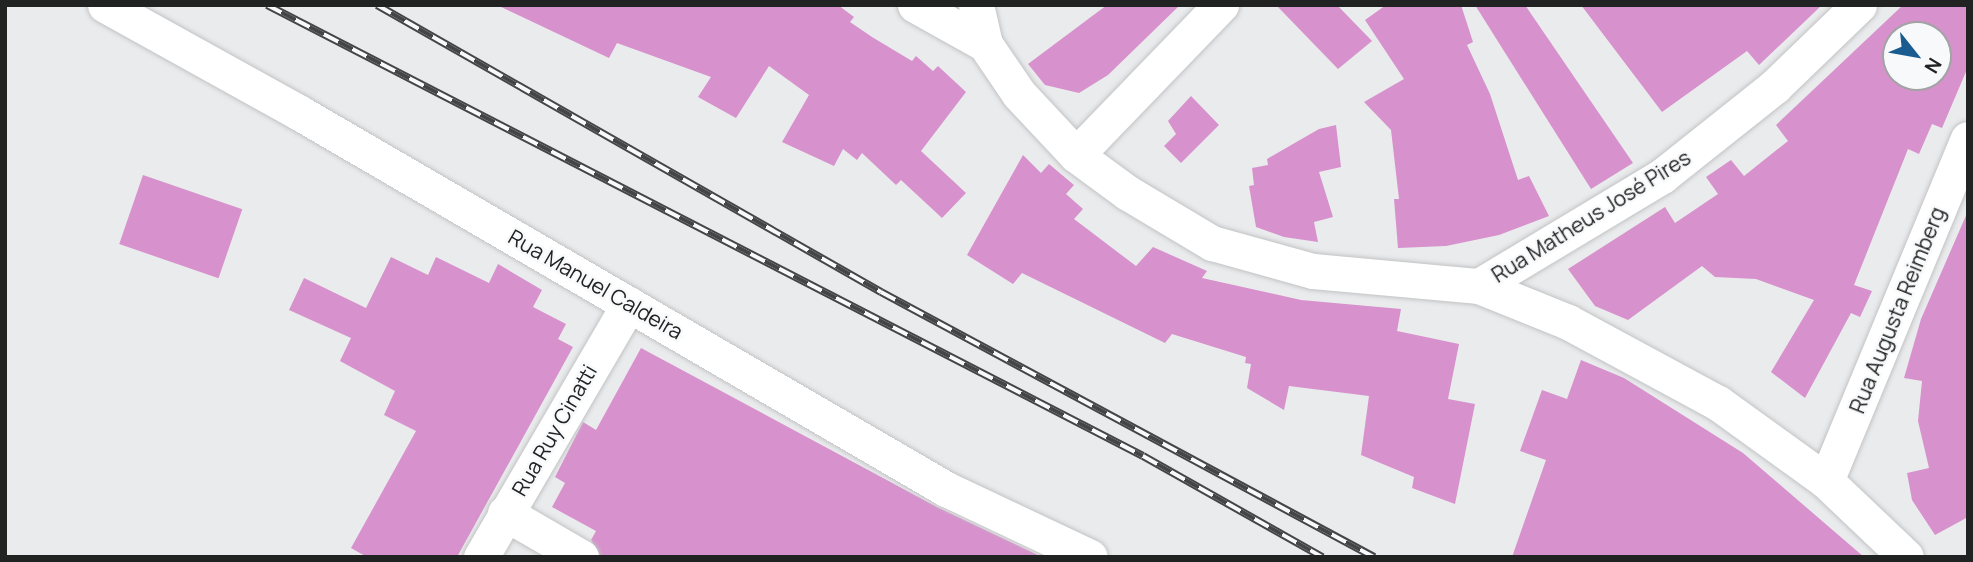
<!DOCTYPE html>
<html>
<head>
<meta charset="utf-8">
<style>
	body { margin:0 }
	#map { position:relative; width:1973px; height:562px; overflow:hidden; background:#eaebed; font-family:Manrope,sans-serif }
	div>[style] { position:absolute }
	.building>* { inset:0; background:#d791cc; transform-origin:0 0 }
	.roads { filter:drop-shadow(0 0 2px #c2c3c4) drop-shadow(0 0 2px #c2c3c4) }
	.minor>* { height:35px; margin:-17.5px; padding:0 17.5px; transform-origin:17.5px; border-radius:17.5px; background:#fff }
	.rail>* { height:8px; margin-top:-4px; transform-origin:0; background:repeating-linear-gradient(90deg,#f8f9fa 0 16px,#444546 0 32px); box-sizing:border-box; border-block:2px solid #444546 }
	span { translate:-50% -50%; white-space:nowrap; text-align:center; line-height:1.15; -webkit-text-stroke:5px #f8f9fa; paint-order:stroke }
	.street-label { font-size:21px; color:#212222 }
	.frame { position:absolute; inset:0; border:7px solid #212222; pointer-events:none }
	.north { position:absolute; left:1882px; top:21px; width:70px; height:70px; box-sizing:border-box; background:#f8f9fa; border:2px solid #a2a3a4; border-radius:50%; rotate:121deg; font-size:19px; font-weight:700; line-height:28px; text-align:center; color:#212222 }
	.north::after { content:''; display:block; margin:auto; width:24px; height:32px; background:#1a5b90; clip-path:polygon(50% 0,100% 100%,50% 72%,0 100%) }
</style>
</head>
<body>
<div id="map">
	<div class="building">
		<i style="clip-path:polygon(497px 5px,838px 5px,854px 17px,850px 22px,872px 37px,912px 61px,916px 56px,933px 71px,938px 66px,966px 92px,921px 151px,966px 193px,942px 218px,901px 180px,896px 185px,862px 153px,857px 160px,843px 149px,834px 166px,782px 142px,809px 95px,769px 66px,736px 118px,698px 97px,711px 77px,617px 43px,609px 58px)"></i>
		<i style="clip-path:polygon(1107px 5px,1180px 5px,1108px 75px,1079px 93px,1045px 85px,1028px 64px)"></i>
		<i style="clip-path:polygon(1276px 5px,1337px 5px,1372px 41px,1338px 69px)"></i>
		<i style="clip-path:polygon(1386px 5px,1461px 5px,1473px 42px,1467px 45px,1490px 94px,1518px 180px,1529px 176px,1549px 216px,1499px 235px,1446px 246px,1398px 248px,1394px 199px,1399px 199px,1391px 130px,1364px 102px,1404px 79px,1365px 20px)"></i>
		<i style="clip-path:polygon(1475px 5px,1525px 5px,1633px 163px,1591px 189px)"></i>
		<i style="clip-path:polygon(1581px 5px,1822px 5px,1759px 65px,1747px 51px,1662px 112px)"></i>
		<i style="clip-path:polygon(evenodd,1903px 5px,1968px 5px,1968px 67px,1942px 128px,1932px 124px,1919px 154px,1908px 149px,1854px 285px,1872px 291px,1860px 317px,1851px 313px,1805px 398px,1771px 372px,1814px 300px,1756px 279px,1715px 277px,1702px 266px,1628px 320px,1595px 306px,1568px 269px,1665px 207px,1675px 223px,1718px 194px,1706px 177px,1731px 160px,1744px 176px,1788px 141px,1776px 125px,1903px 5px,1896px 35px,1938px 35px,1938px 77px,1896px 77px,1896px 35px)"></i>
		<i style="clip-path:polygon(1191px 96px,1219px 125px,1181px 163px,1164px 146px,1176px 134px,1168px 121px)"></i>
		<i style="clip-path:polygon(1336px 125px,1341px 167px,1319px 172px,1333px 217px,1314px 222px,1318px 242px,1284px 237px,1256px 227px,1249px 186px,1254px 185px,1252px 168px,1268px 165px,1267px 159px,1319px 129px)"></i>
		<i style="clip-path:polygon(1023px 155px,1041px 173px,1049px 164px,1074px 185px,1066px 194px,1083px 209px,1074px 219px,1136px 266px,1153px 247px,1207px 271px,1202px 278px,1301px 300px,1401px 309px,1397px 331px,1459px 344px,1448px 399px,1475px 404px,1455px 504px,1412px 488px,1414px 477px,1361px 455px,1369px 396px,1289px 386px,1284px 410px,1247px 388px,1251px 364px,1245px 363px,1246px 357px,1172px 334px,1165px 343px,1022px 273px,1013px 284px,967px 255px)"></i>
		<i style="left:143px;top:175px;width:105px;height:73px;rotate:19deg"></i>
		<i style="clip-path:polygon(1968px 211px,1968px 517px,1935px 535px,1912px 500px,1907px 473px,1929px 468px,1918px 421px,1922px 381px,1904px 378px,1921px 319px)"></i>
		<i style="clip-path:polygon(391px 257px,428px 275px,436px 257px,489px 283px,498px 264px,542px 290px,533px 307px,566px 324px,558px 339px,573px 347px,457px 557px,367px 557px,351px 548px,416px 431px,384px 415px,395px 391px,340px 361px,351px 338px,289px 310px,304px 278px,366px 308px)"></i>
		<i style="clip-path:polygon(641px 348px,937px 507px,1042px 557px,601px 557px,591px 540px,596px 531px,552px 507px,565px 483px,555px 477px,583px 422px,596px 430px)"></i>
		<i style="clip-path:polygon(1581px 360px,1624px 378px,1743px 453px,1864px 557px,1512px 557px,1546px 460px,1520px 451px,1542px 390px,1567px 399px)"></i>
	</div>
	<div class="roads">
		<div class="minor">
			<i style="left:105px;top:5px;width:221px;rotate:29deg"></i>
			<i style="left:298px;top:112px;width:750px;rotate:30.19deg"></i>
			<i style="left:946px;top:489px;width:159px;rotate:25.3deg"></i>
			<i style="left:915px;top:5px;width:80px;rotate:29.1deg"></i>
			<i style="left:985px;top:44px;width:60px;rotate:55.8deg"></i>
			<i style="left:1019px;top:94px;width:83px;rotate:46.9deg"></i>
			<i style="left:1076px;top:155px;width:64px;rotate:36.2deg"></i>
			<i style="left:1128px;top:193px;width:98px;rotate:30.8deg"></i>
			<i style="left:1212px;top:243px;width:105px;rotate:15.5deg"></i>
			<i style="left:1313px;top:271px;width:167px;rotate:5.2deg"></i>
			<i style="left:1479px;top:286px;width:96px;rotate:22deg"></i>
			<i style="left:1568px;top:322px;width:170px;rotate:28.4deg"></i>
			<i style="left:1718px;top:403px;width:133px;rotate:35.8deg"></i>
			<i style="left:1826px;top:481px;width:110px;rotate:43.5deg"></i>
			<i style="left:976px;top:5px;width:40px;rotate:77deg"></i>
			<i style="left:1076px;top:155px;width:209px;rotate:-46deg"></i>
			<i style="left:1479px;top:286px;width:214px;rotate:-31deg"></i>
			<i style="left:1662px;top:176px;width:144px;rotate:-38.5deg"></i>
			<i style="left:1775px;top:86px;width:117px;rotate:-44deg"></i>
			<i style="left:1826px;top:481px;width:370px;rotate:-67.5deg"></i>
			<i style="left:505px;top:513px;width:88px;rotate:30.1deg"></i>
			<i style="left:481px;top:557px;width:293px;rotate:-59.7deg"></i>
		</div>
	</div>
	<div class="rail">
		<i style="left:267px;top:5px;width:985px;rotate:27.24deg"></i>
		<i style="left:1143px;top:456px;width:206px;rotate:29.4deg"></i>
		<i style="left:377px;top:5px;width:580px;rotate:29.66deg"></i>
		<i style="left:881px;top:292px;width:560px;rotate:28.26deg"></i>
	</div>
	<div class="street-label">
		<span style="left:1591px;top:216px;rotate:-32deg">Rua Matheus José Pires</span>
		<span style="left:596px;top:284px;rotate:30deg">Rua Manuel Caldeira</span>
		<span style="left:1897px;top:310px;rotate:-68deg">Rua Augusta Reimberg</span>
		<span style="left:554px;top:430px;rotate:-60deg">Rua Ruy Cinatti</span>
	</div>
	<div class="frame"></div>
	<div class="north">N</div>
</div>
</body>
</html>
